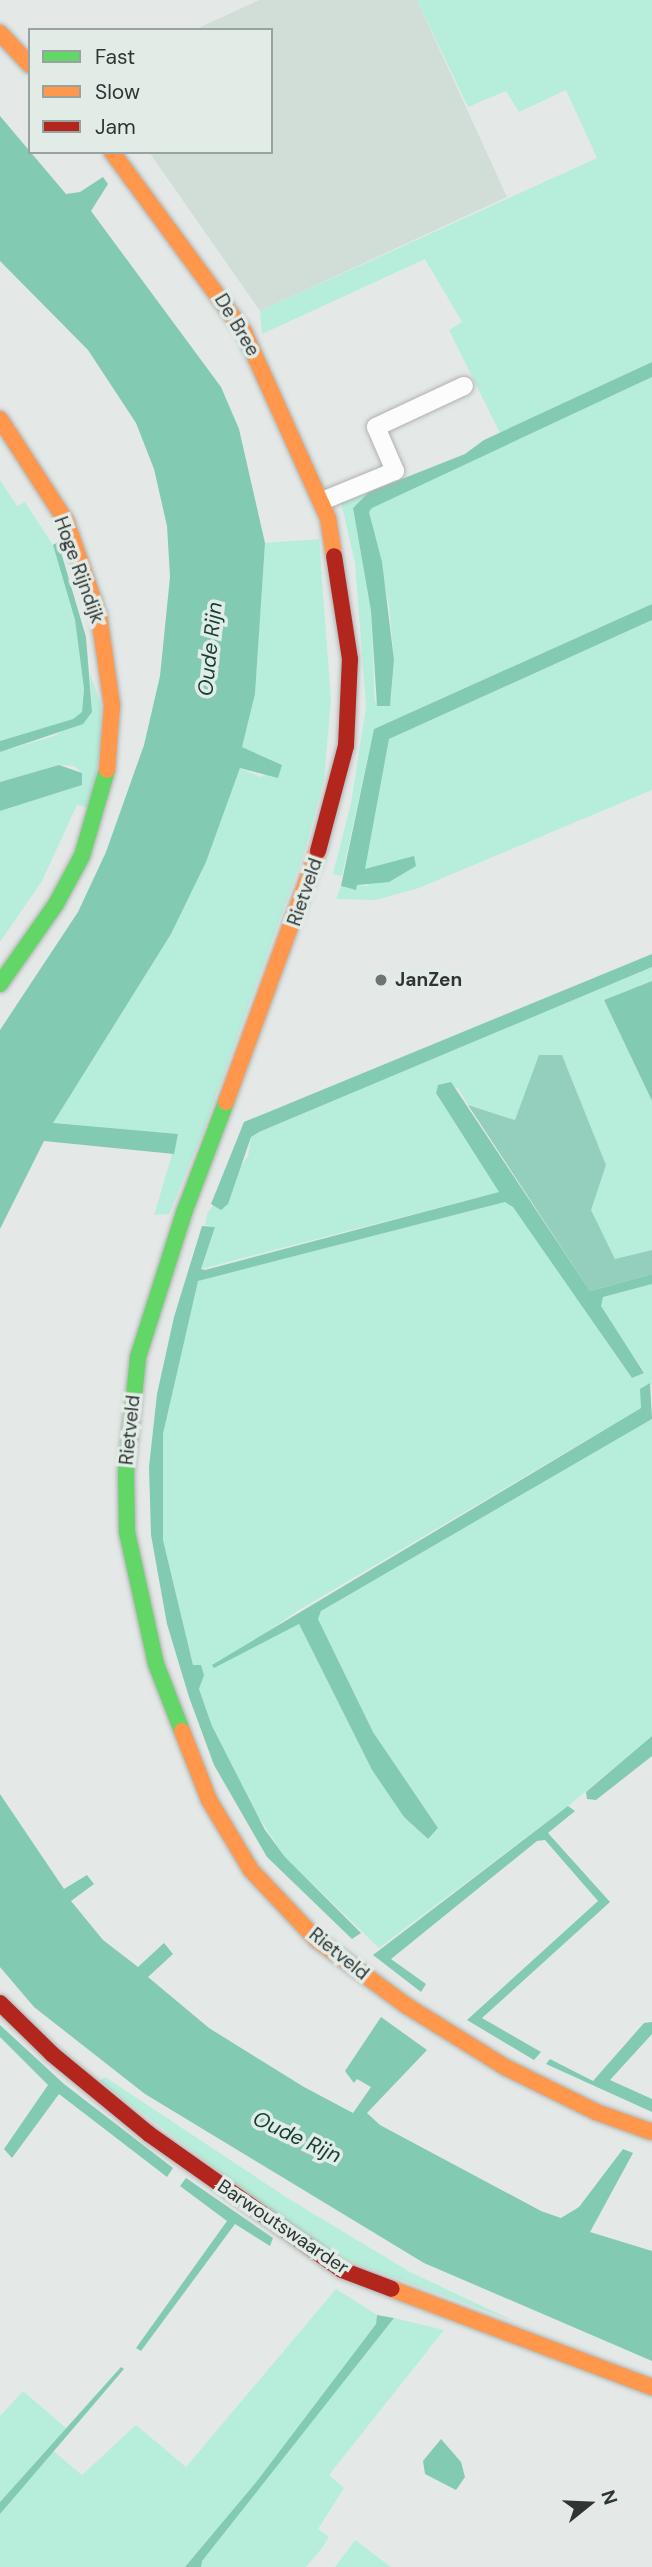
<!DOCTYPE html>
<html>
<head>
<meta charset="utf-8">
<style>
	body { margin:0 }
	#map { position:relative; width:652px; height:2567px; overflow:hidden; background:#e4e9e7; font-family:"DM Sans",sans-serif }
	div>[style] { position:absolute }
	.built>* { inset:0; background:#d1ded8 }
	.green>* { inset:0; background:#b7eedb }
	.forest>* { inset:0; background:#94cebc }
	.water>* { inset:0; background:#83cab3 }
	.roads { filter:drop-shadow(0 0 2px #aeb2b0) drop-shadow(0 0 2px #aeb2b0) }
	.street>* { height:18px; margin:-9px; padding:0 9px; transform-origin:9px; border-radius:9px; background:#fbfcfb }
	.fast>* { height:16px; margin:-8px; padding:0 8px; transform-origin:8px; border-radius:8px; background:#63d668 }
	.slow>* { height:16px; margin:-8px; padding:0 8px; transform-origin:8px; border-radius:8px; background:#ff974d }
	.jam>* { height:16px; margin:-8px; padding:0 8px; transform-origin:8px; border-radius:8px; background:#b3261e }
	.dots>* { width:19px; height:19px; translate:-50% -50%; box-sizing:border-box; border:4px solid #e1ece7; border-radius:50% }
	span { translate:-50% -50%; white-space:nowrap; text-align:center; line-height:1.15; -webkit-text-stroke:7px #e1ece7; paint-order:stroke }
	.street-label { font-size:19px; color:#303433 }
	.poi-label { font-size:19px; color:#303433; font-weight:700 }
	.left { translate:0 -50%; text-align:left }
	.water-label { font-size:21px; color:#133f32; font-style:italic }
	.legend { position:absolute; left:28px; top:28px; width:245px; height:126px; box-sizing:border-box; background:#e1ece7; border:2px solid #9aa29f; margin:0; padding:9px 12px; list-style:none; font-size:21px; color:#303433 }
	.legend li { display:flex; align-items:center; gap:14px; height:35px }
	.legend b { width:35px; border:2px solid #9aa29f }
	.north { position:absolute; left:554px; top:2469px; width:70px; height:70px; -webkit-text-stroke:5px #e1ece7; paint-order:stroke; rotate:72deg; font-size:19px; font-weight:700; line-height:28px; text-align:center; color:#303433 }
	.north::after { content:''; display:block; margin:auto; width:24px; height:32px; background:#303433; clip-path:polygon(50% 0,100% 100%,50% 72%,0 100%) }
</style>
</head>
<body>
<div id="map">
	<div class="built">
		<i style="clip-path:polygon(259px 0,417px 0,507px 197px,260px 311px,149px 152px,271px 152px,271px 30px,194px 30px)"></i>
	</div>
	<div class="green">
		<i style="clip-path:polygon(417px 0,652px 0,652px 362px,500px 433px,449px 330px,462px 322px,425px 259px,262px 334px,260px 311px,597px 158px,566px 90px,519px 112px,506px 91px,468px 107px)"></i>
		<i style="clip-path:polygon(652px 377px,652px 604px,374px 729px,342px 876px,333px 874px,351px 803px,366px 707px,355px 563px,341px 502px,369px 492px,353px 508px,371px 611px,375px 702px,391px 701px,394px 660px,389px 606px,369px 512px,372px 507px)"></i>
		<i style="clip-path:polygon(0 480px,17px 506px,25px 502px,53px 545px,75px 620px,84px 689px,82px 712px,73px 719px,0 741px)"></i>
		<i style="clip-path:polygon(319px 539px,331px 700px,324px 780px,306px 847px,202px 1134px,169px 1214px,154px 1215px,178px 1134px,52px 1124px,171px 934px,206px 862px,240px 768px,261px 777px,282px 765px,242px 747px,255px 694px,265px 543px)"></i>
		<i style="clip-path:polygon(652px 620px,652px 790px,419px 888px,376px 900px,336px 899px,341px 886px,355px 890px,357px 885px,367px 886px,373px 870px,364px 870px,389px 739px)"></i>
		<i style="clip-path:polygon(90px 674px,101px 704px,101px 747px,90px 808px,77px 805px,42px 881px,0 942px,0 811px,82px 785px,82px 773px,74px 766px,59px 765px,0 782px,0 752px,54px 736px,92px 712px)"></i>
		<i style="clip-path:polygon(652px 967px,652px 981px,604px 1000px,652px 1101px,652px 1250px,615px 1259px,590px 1209px,606px 1165px,562px 1055px,515px 1120px,468px 1105px,458px 1088px,438px 1086px,436px 1093px,499px 1192px,201px 1269px,215px 1227px,205px 1225px,207px 1214px,248px 1156px,251px 1137px,259px 1132px)"></i>
		<i style="clip-path:polygon(505px 1202px,513px 1206px,632px 1378px,644px 1372px,600px 1306px,603px 1297px,652px 1284px,652px 1385px,646px 1385px,641px 1408px,299px 1610px,215px 1667px,299px 1624px,372px 1770px,404px 1817px,428px 1839px,438px 1828px,373px 1732px,318px 1619px,321px 1611px,652px 1419px,652px 1736px,568px 1806px,379px 1948px,285px 1857px,240px 1789px,212px 1726px,199px 1689px,203px 1675px,201px 1666px,193px 1665px,163px 1540px,163px 1434px,197px 1281px)"></i>
		<i style="clip-path:polygon(105px 2077px,289px 2199px,410px 2272px,516px 2322px,344px 2259px,305px 2236px,100px 2081px)"></i>
		<i style="clip-path:polygon(336px 2289px,377px 2315px,376px 2324px,257px 2481px,185px 2567px,0 2567px,0 2514px,51px 2449px,82px 2475px,136px 2425px,186px 2467px)"></i>
		<i style="clip-path:polygon(394px 2318px,444px 2330px,329px 2475px,344px 2488px,318px 2529px,329px 2537px,322px 2548px,306px 2567px,201px 2567px,201px 2561px)"></i>
		<i style="clip-path:polygon(23px 2391px,66px 2428px,0 2502px,0 2416px)"></i>
		<i style="clip-path:polygon(355px 2540px,391px 2567px,335px 2567px)"></i>
	</div>
	<div class="forest">
		<i style="clip-path:polygon(539px 1055px,562px 1055px,606px 1165px,591px 1210px,615px 1259px,652px 1250px,652px 1274px,590px 1291px,468px 1105px,515px 1120px)"></i>
	</div>
	<div class="water">
		<i style="clip-path:polygon(0 116px,66px 194px,80px 192px,103px 177px,108px 184px,91px 211px,221px 387px,239px 429px,265px 543px,255px 694px,242px 747px,282px 765px,278px 778px,240px 768px,206px 862px,171px 934px,53px 1123px,178px 1134px,174px 1154px,44px 1141px,0 1229px,0 1030px,78px 912px,106px 852px,144px 745px,160px 676px,170px 577px,167px 526px,154px 469px,136px 423px,88px 350px,0 261px)"></i>
		<i style="clip-path:polygon(652px 362px,652px 377px,372px 508px,369px 512px,382px 562px,394px 660px,390px 706px,377px 706px,371px 611px,353px 508px,369px 492px,465px 454px,484px 440px)"></i>
		<i style="clip-path:polygon(58px 542px,86px 637px,92px 712px,83px 724px,0 752px,0 741px,73px 719px,82px 712px,84px 689px,75px 620px,53px 545px)"></i>
		<i style="clip-path:polygon(652px 604px,652px 620px,389px 739px,365px 869px,414px 856px,416px 866px,389px 882px,357px 885px,356px 890px,341px 886px,374px 729px)"></i>
		<i style="clip-path:polygon(59px 765px,82px 773px,82px 785px,0 811px,0 782px)"></i>
		<i style="clip-path:polygon(652px 954px,652px 967px,259px 1132px,251px 1137px,228px 1204px,221px 1210px,211px 1204px,244px 1122px)"></i>
		<i style="clip-path:polygon(652px 981px,652px 1101px,604px 1000px)"></i>
		<i style="clip-path:polygon(451px 1082px,590px 1291px,652px 1274px,652px 1284px,603px 1297px,601px 1306px,644px 1373px,632px 1378px,513px 1207px,505px 1202px,198px 1281px,163px 1434px,163px 1540px,193px 1665px,201px 1665px,204px 1675px,199px 1689px,212px 1726px,265px 1830px,285px 1857px,361px 1933px,352px 1939px,267px 1857px,214px 1765px,189px 1697px,167px 1624px,151px 1535px,149px 1467px,157px 1394px,174px 1317px,202px 1226px,215px 1227px,201px 1269px,205px 1270px,499px 1192px,436px 1093px,438px 1085px)"></i>
		<i style="clip-path:polygon(650px 1383px,652px 1419px,321px 1611px,318px 1619px,373px 1732px,438px 1828px,428px 1839px,404px 1817px,372px 1770px,299px 1624px,214px 1668px,212px 1665px,641px 1408px,640px 1389px)"></i>
		<i style="clip-path:polygon(652px 1736px,652px 1756px,596px 1800px,587px 1799px,586px 1792px)"></i>
		<i style="clip-path:polygon(0 1794px,64px 1889px,87px 1875px,94px 1884px,71px 1901px,103px 1940px,138px 1967px,164px 1943px,173px 1954px,148px 1977px,209px 2028px,304px 2087px,353px 2113px,371px 2087px,357px 2079px,354px 2083px,345px 2071px,381px 2017px,427px 2050px,367px 2113px,380px 2125px,541px 2211px,561px 2218px,579px 2207px,623px 2149px,633px 2153px,590px 2232px,652px 2251px,652px 2361px,424px 2263px,145px 2094px,34px 2007px,0 1967px)"></i>
		<i style="clip-path:polygon(568px 1806px,575px 1811px,548px 1833px,610px 1902px,482px 2018px,541px 2052px,534px 2060px,467px 2020px,598px 1901px,545px 1840px,537px 1841px,391px 1959px,426px 1984px,421px 1992px,373px 1955px)"></i>
		<i style="clip-path:polygon(652px 2022px,652px 2034px,610px 2080px,652px 2099px,652px 2112px,546px 2064px,550px 2059px,593px 2081px,644px 2023px)"></i>
		<i style="clip-path:polygon(0 2025px,64px 2084px,173px 2168px,167px 2177px,59px 2094px,12px 2158px,4px 2149px,48px 2085px,0 2037px)"></i>
		<i style="clip-path:polygon(186px 2178px,273px 2238px,270px 2246px,235px 2224px,141px 2351px,136px 2348px,227px 2221px,180px 2186px)"></i>
		<i style="clip-path:polygon(377px 2315px,394px 2318px,202px 2561px,201px 2567px,185px 2567px,257px 2481px,376px 2324px)"></i>
		<i style="clip-path:polygon(121px 2367px,124px 2369px,0 2514px,0 2502px)"></i>
		<i style="clip-path:polygon(441px 2439px,461px 2462px,465px 2477px,456px 2490px,425px 2474px,423px 2461px)"></i>
	</div>
	<div class="roads">
		<div class="street">
			<i style="left:322px;top:501px;width:79px;rotate:-22.3deg"></i>
			<i style="left:395px;top:471px;width:48px;rotate:-113.4deg"></i>
			<i style="left:376px;top:427px;width:97px;rotate:-25deg"></i>
		</div>
		<div class="fast">
			<i style="left:0;top:984px;width:98px;rotate:-55deg"></i>
			<i style="left:56px;top:904px;width:55px;rotate:-61.6deg"></i>
			<i style="left:82px;top:856px;width:90px;rotate:-73.8deg"></i>
			<i style="left:182px;top:1731px;width:72px;rotate:-111.2deg"></i>
			<i style="left:156px;top:1664px;width:135px;rotate:-102.4deg"></i>
			<i style="left:127px;top:1532px;width:60px;rotate:-91deg"></i>
			<i style="left:126px;top:1472px;width:116px;rotate:-84deg"></i>
			<i style="left:138px;top:1357px;width:154px;rotate:-72.3deg"></i>
			<i style="left:185px;top:1210px;width:116px;rotate:-69.2deg"></i>
		</div>
		<div class="slow">
			<i style="left:0;top:33px;width:44px;rotate:46.8deg"></i>
			<i style="left:112px;top:152px;width:223px;rotate:53.7deg"></i>
			<i style="left:244px;top:332px;width:204px;rotate:65.7deg"></i>
			<i style="left:328px;top:518px;width:38px;rotate:81deg"></i>
			<i style="left:0;top:419px;width:121px;rotate:57.1deg"></i>
			<i style="left:66px;top:521px;width:101px;rotate:70.8deg"></i>
			<i style="left:99px;top:616px;width:90px;rotate:81.7deg"></i>
			<i style="left:112px;top:705px;width:65px;rotate:94.4deg"></i>
			<i style="left:226px;top:1102px;width:267px;rotate:-69.9deg"></i>
			<i style="left:182px;top:1731px;width:74px;rotate:68.6deg"></i>
			<i style="left:209px;top:1800px;width:82px;rotate:59deg"></i>
			<i style="left:251px;top:1870px;width:96px;rotate:46.7deg"></i>
			<i style="left:317px;top:1940px;width:112px;rotate:36.3deg"></i>
			<i style="left:407px;top:2006px;width:115px;rotate:31.9deg"></i>
			<i style="left:505px;top:2067px;width:102px;rotate:26.3deg"></i>
			<i style="left:596px;top:2112px;width:59px;rotate:19.7deg"></i>
			<i style="left:392px;top:2289px;width:278px;rotate:20.7deg"></i>
		</div>
		<div class="jam">
			<i style="left:318px;top:851px;width:109px;rotate:-75.1deg"></i>
			<i style="left:346px;top:746px;width:87px;rotate:-87.4deg"></i>
			<i style="left:350px;top:659px;width:104px;rotate:-98.8deg"></i>
			<i style="left:0;top:2003px;width:73px;rotate:44.4deg"></i>
			<i style="left:52px;top:2054px;width:126px;rotate:39.5deg"></i>
			<i style="left:149px;top:2134px;width:236px;rotate:35.2deg"></i>
			<i style="left:342px;top:2270px;width:53px;rotate:20.8deg"></i>
		</div>
	</div>
	<div class="dots">
		<i style="left:381px;top:980px;background:#6f7372"></i>
	</div>
	<div class="street-label">
		<span style="left:237px;top:325px;rotate:59deg">De Bree</span>
		<span style="left:79px;top:570px;rotate:70deg">Hoge Rijndijk</span>
		<span style="left:305px;top:892px;rotate:-71deg">Rietveld</span>
		<span style="left:130px;top:1430px;rotate:-84deg">Rietveld</span>
		<span style="left:339px;top:1954px;rotate:39deg">Rietveld</span>
		<span style="left:283px;top:2227px;rotate:34deg">Barwoutswaarder</span>
	</div>
	<div class="poi-label">
		<span class="left" style="left:395px;top:980px">JanZen</span>
	</div>
	<div class="water-label">
		<span style="left:210px;top:649px;rotate:-84deg">Oude Rijn</span>
		<span style="left:297px;top:2137px;rotate:25deg">Oude Rijn</span>
	</div>
	<ul class="legend">
	<li><b style="height:9px;background:#63d668"></b>Fast</li>
	<li><b style="height:9px;background:#ff974d"></b>Slow</li>
	<li><b style="height:9px;background:#b3261e"></b>Jam</li>
	</ul>
	<div class="north">N</div>
</div>
</body>
</html>
